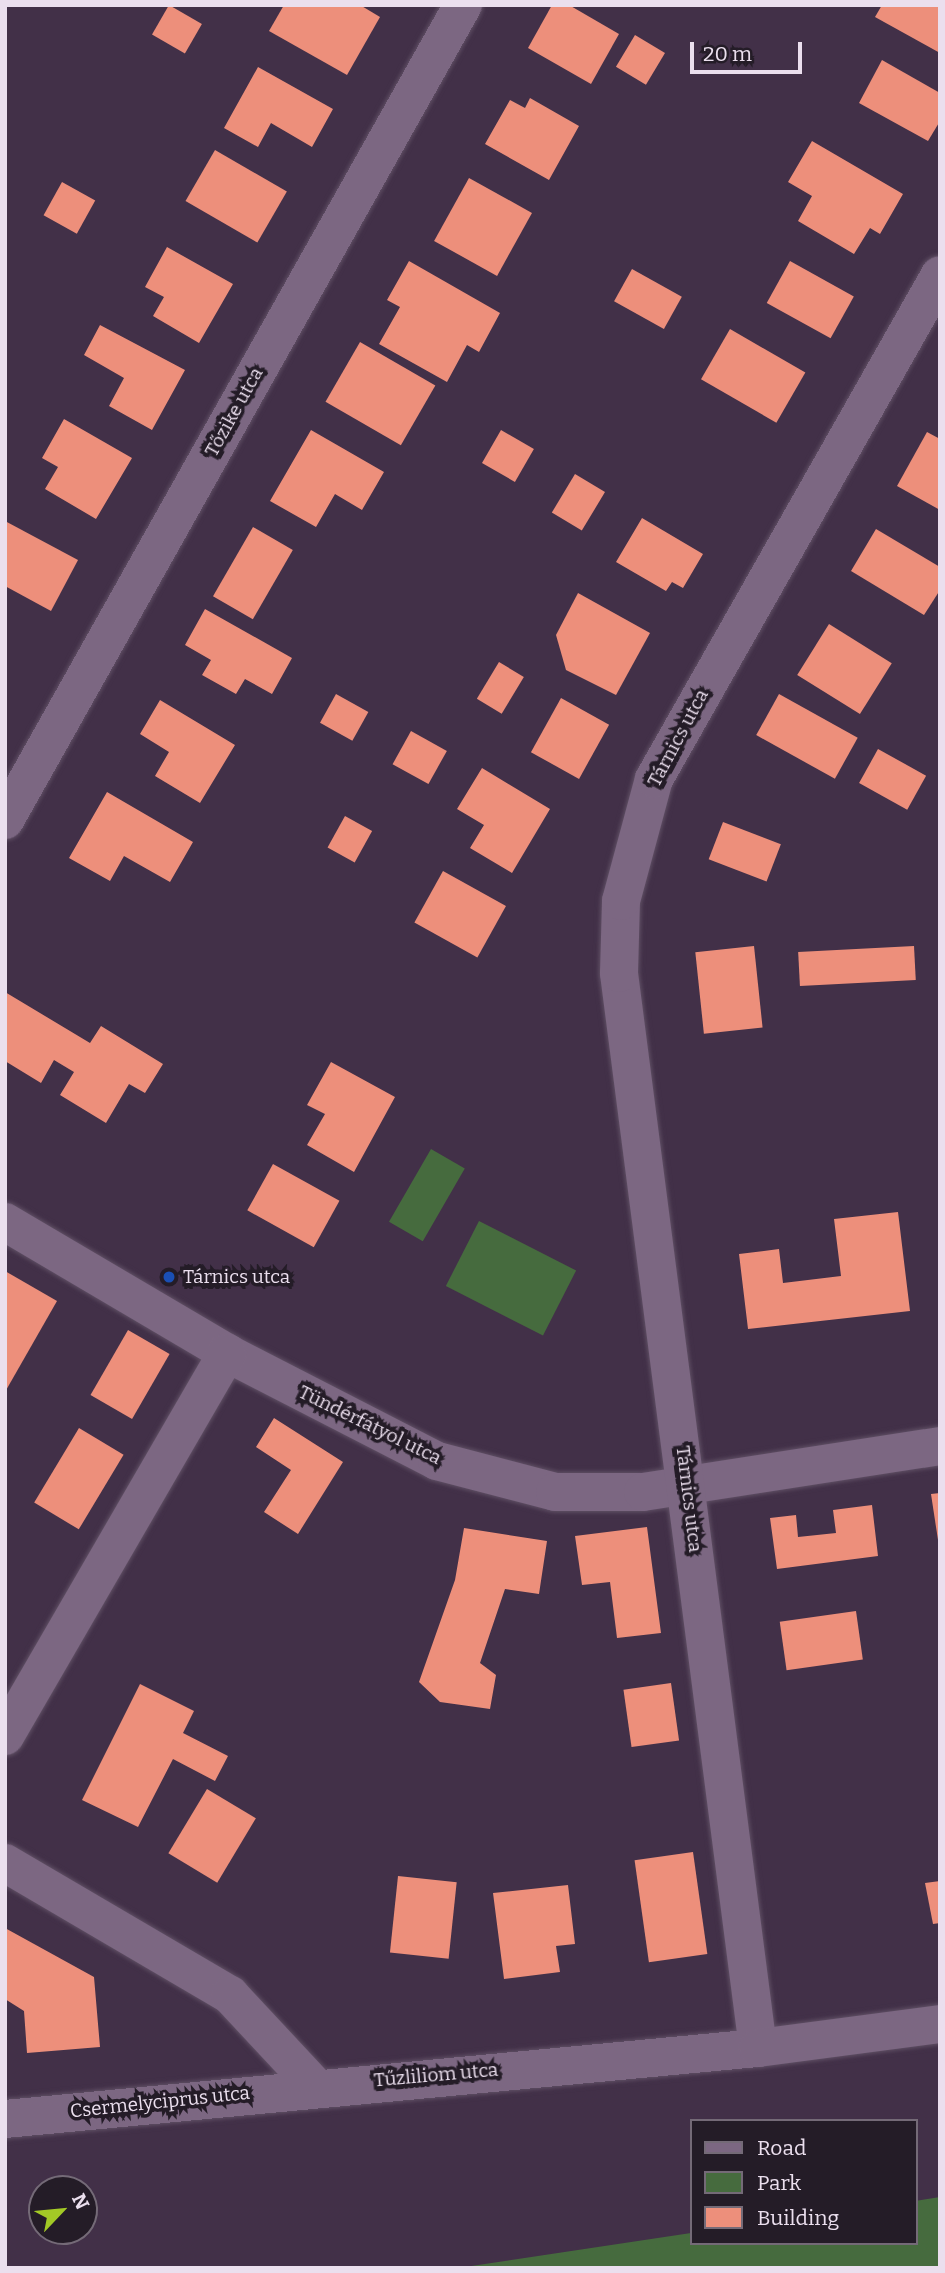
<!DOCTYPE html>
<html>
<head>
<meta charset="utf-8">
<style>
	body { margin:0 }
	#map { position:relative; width:945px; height:2273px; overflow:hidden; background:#423048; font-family:Bitter,serif }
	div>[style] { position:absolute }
	.green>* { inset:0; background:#466b3e; transform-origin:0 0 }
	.building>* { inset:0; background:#ed8f7b; transform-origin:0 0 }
	.roads { filter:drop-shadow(0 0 2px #5f4f64) drop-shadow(0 0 2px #5f4f64) }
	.minor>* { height:38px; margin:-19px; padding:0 19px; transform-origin:19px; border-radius:19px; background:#7c6782 }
	.dots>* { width:19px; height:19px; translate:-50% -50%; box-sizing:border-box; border:4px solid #241c27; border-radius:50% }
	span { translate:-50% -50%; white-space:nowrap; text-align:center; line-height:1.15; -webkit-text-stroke:7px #241c27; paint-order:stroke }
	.street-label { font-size:19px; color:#ebdfee }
	.poi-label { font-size:19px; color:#ebdfee }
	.left { translate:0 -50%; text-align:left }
	.frame { position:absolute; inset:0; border:7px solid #ebdfee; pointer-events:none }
	.legend { position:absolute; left:690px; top:2119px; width:228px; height:126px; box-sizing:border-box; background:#241c27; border:2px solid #746a77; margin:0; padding:9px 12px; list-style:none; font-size:21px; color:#ebdfee }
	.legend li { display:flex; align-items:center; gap:14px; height:35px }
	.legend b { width:35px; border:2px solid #746a77 }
	.north { position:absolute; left:28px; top:2175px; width:70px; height:70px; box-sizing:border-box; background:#241c27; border:2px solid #746a77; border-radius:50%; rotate:64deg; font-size:19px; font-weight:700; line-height:28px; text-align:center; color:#ebdfee }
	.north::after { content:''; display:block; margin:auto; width:24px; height:32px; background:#a3c926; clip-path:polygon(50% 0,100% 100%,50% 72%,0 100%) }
	.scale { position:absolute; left:690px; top:42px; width:112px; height:32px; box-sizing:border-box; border:4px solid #ebdfee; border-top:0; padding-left:9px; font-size:21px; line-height:24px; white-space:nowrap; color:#ebdfee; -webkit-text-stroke:5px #241c27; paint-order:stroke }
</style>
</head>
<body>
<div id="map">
	<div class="green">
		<i style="left:431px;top:1149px;width:39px;height:84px;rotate:30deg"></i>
		<i style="left:479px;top:1221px;width:109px;height:73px;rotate:27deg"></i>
		<i style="clip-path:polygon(940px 2197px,940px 2268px,458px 2268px,691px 2233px,691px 2243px,915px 2243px,915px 2201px)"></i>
	</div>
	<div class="building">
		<i style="left:169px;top:5px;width:38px;height:34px;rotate:30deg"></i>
		<i style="clip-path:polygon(284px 5px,360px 5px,380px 17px,347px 75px,269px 31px)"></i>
		<i style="clip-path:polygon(552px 5px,569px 5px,619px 34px,591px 84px,528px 48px)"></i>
		<i style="clip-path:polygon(882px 5px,940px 5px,940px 53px,875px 17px)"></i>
		<i style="left:635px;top:35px;width:35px;height:37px;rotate:31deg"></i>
		<i style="clip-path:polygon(882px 60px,940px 93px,940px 121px,928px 141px,859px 103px)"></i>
		<i style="clip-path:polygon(258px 67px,333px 109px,312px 147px,271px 123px,258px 147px,224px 128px)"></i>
		<i style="clip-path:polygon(530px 98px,579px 126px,549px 180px,485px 144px,510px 100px,525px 108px)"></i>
		<i style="clip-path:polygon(812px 141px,903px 194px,880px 234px,870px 228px,854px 254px,798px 221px,812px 196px,788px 182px)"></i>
		<i style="left:215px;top:150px;width:83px;height:59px;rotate:30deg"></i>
		<i style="left:469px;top:178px;width:72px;height:72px;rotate:29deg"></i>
		<i style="left:62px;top:182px;width:38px;height:38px;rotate:29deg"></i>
		<i style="clip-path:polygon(167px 247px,233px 284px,199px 343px,153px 316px,164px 297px,145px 287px)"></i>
		<i style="clip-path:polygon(409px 261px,500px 313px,479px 352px,467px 345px,447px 382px,379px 344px,400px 307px,387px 300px)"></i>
		<i style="left:790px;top:261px;width:73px;height:48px;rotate:29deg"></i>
		<i style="left:632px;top:269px;width:57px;height:37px;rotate:29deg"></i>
		<i style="clip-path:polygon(100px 325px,185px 370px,152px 430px,109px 406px,124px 378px,84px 355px)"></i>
		<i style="left:730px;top:329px;width:87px;height:58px;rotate:30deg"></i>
		<i style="left:360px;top:342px;width:87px;height:69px;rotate:30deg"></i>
		<i style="clip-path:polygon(64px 419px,132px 458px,96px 519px,45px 489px,58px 467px,42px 458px)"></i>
		<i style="clip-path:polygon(311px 430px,384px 472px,362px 510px,335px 494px,316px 527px,270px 501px)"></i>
		<i style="left:501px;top:430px;width:38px;height:38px;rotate:30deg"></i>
		<i style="clip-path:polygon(927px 432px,940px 439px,940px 510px,897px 486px)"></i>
		<i style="left:575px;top:474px;width:35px;height:45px;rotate:31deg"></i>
		<i style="clip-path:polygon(642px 518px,703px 554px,683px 588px,672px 582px,666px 591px,616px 562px)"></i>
		<i style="clip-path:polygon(5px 521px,78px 560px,51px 611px,5px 586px)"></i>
		<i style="left:253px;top:527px;width:46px;height:80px;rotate:30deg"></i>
		<i style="clip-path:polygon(876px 529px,940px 567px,940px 590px,924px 615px,851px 571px)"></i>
		<i style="clip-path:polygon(578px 593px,650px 633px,616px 695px,566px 670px,556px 635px)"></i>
		<i style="clip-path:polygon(205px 609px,292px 658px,272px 694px,245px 679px,236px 694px,202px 675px,211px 660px,185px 645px)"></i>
		<i style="left:829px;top:624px;width:74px;height:60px;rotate:32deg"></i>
		<i style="left:499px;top:662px;width:29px;height:43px;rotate:31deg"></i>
		<i style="left:336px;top:694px;width:37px;height:33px;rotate:29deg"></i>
		<i style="left:779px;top:694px;width:90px;height:47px;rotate:29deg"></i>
		<i style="left:561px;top:698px;width:55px;height:62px;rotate:29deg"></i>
		<i style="clip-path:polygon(160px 700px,235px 745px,200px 803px,155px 776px,169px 752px,140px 734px)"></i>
		<i style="left:411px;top:731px;width:41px;height:38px;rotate:29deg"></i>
		<i style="left:878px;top:749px;width:55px;height:39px;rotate:29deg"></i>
		<i style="clip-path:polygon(482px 768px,550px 809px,512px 873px,470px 848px,484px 825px,457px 809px)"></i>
		<i style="clip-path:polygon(107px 792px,193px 842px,170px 882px,124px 856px,110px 881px,69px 858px)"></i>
		<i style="left:345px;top:816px;width:31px;height:36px;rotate:29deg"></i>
		<i style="left:723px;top:822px;width:62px;height:40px;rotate:21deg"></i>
		<i style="left:443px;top:871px;width:72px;height:59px;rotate:29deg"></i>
		<i style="left:754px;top:946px;width:82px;height:59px;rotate:84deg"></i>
		<i style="left:914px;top:946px;width:34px;height:116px;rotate:87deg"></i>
		<i style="clip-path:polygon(5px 992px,90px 1043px,101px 1026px,163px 1064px,145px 1093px,129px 1084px,106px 1123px,60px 1095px,74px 1072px,54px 1060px,41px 1083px,5px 1061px)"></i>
		<i style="clip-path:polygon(331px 1062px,395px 1097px,354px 1172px,307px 1145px,325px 1114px,307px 1105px)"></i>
		<i style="left:273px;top:1164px;width:76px;height:53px;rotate:29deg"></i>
		<i style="clip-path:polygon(898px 1212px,910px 1311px,748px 1329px,739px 1254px,779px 1249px,783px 1283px,841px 1276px,834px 1219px)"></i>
		<i style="clip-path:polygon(5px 1271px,57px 1301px,5px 1392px)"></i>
		<i style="left:128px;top:1330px;width:48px;height:75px;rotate:30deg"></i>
		<i style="clip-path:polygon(274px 1418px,343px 1462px,298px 1534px,264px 1512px,291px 1470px,256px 1447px)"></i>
		<i style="left:79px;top:1428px;width:52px;height:87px;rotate:31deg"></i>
		<i style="clip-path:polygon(940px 1493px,940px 1540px,938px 1540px,931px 1494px)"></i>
		<i style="clip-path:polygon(872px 1505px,878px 1556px,777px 1569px,770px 1518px,796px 1515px,798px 1537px,836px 1533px,833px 1510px)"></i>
		<i style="clip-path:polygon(647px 1527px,661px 1633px,617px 1638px,610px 1582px,582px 1585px,575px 1536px)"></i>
		<i style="clip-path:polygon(464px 1528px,547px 1541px,539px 1594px,505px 1589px,480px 1663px,496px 1675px,490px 1709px,440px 1702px,419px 1682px,455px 1580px)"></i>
		<i style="left:856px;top:1611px;width:49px;height:77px;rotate:82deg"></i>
		<i style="left:671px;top:1683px;width:58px;height:48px;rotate:82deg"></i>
		<i style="clip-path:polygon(140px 1684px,194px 1711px,183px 1733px,228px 1756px,215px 1781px,173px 1759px,138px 1827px,82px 1800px)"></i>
		<i style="left:207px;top:1789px;width:57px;height:75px;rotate:31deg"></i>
		<i style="left:693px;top:1852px;width:103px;height:59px;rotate:82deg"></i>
		<i style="left:398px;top:1876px;width:59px;height:77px;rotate:6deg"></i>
		<i style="clip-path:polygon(940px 1881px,940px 1923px,933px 1924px,925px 1883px)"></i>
		<i style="clip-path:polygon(568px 1885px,575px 1944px,556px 1946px,560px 1972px,504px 1979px,493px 1893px)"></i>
		<i style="clip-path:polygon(5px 1928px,94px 1977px,100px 2047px,27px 2053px,24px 2011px,5px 1999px)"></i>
	</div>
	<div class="roads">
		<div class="minor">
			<i style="left:5px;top:820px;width:935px;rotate:-60.67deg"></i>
			<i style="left:5px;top:1222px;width:258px;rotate:30.5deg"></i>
			<i style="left:227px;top:1353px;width:236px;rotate:27.2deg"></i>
			<i style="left:437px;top:1461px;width:122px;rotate:14.7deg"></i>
			<i style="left:555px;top:1492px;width:88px"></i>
			<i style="left:643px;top:1492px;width:301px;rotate:-8.8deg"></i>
			<i style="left:5px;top:1736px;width:443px;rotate:-59.9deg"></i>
			<i style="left:5px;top:1863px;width:261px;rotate:30.4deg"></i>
			<i style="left:230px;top:1995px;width:123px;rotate:47deg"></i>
			<i style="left:758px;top:2048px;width:1084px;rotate:-97.37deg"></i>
			<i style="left:619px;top:973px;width:72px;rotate:-88.4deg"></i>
			<i style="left:621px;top:901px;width:126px;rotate:-74.9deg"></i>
			<i style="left:654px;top:779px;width:579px;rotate:-60.43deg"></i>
			<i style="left:5px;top:2119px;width:756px;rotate:-5.39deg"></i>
			<i style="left:758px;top:2048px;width:184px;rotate:-7.5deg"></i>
		</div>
	</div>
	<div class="dots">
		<i style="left:169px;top:1277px;background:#1a4fb4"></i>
	</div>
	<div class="street-label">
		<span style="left:234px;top:412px;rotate:-61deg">Tőzike utca</span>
		<span style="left:678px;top:738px;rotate:-62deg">Tárnics utca</span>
		<span style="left:370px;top:1425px;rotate:26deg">Tündérfátyol utca</span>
		<span style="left:689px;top:1499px;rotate:83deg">Tárnics utca</span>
		<span style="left:436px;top:2075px;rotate:-5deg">Tűzliliom utca</span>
		<span style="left:160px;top:2102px;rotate:-6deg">Csermelyciprus utca</span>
	</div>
	<div class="poi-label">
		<span class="left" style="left:183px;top:1277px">Tárnics utca</span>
	</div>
	<div class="frame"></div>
	<ul class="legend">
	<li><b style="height:9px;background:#7c6782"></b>Road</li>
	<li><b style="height:19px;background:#466b3e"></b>Park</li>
	<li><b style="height:19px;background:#ed8f7b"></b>Building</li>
	</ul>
	<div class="north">N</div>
	<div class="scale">20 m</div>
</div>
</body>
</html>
